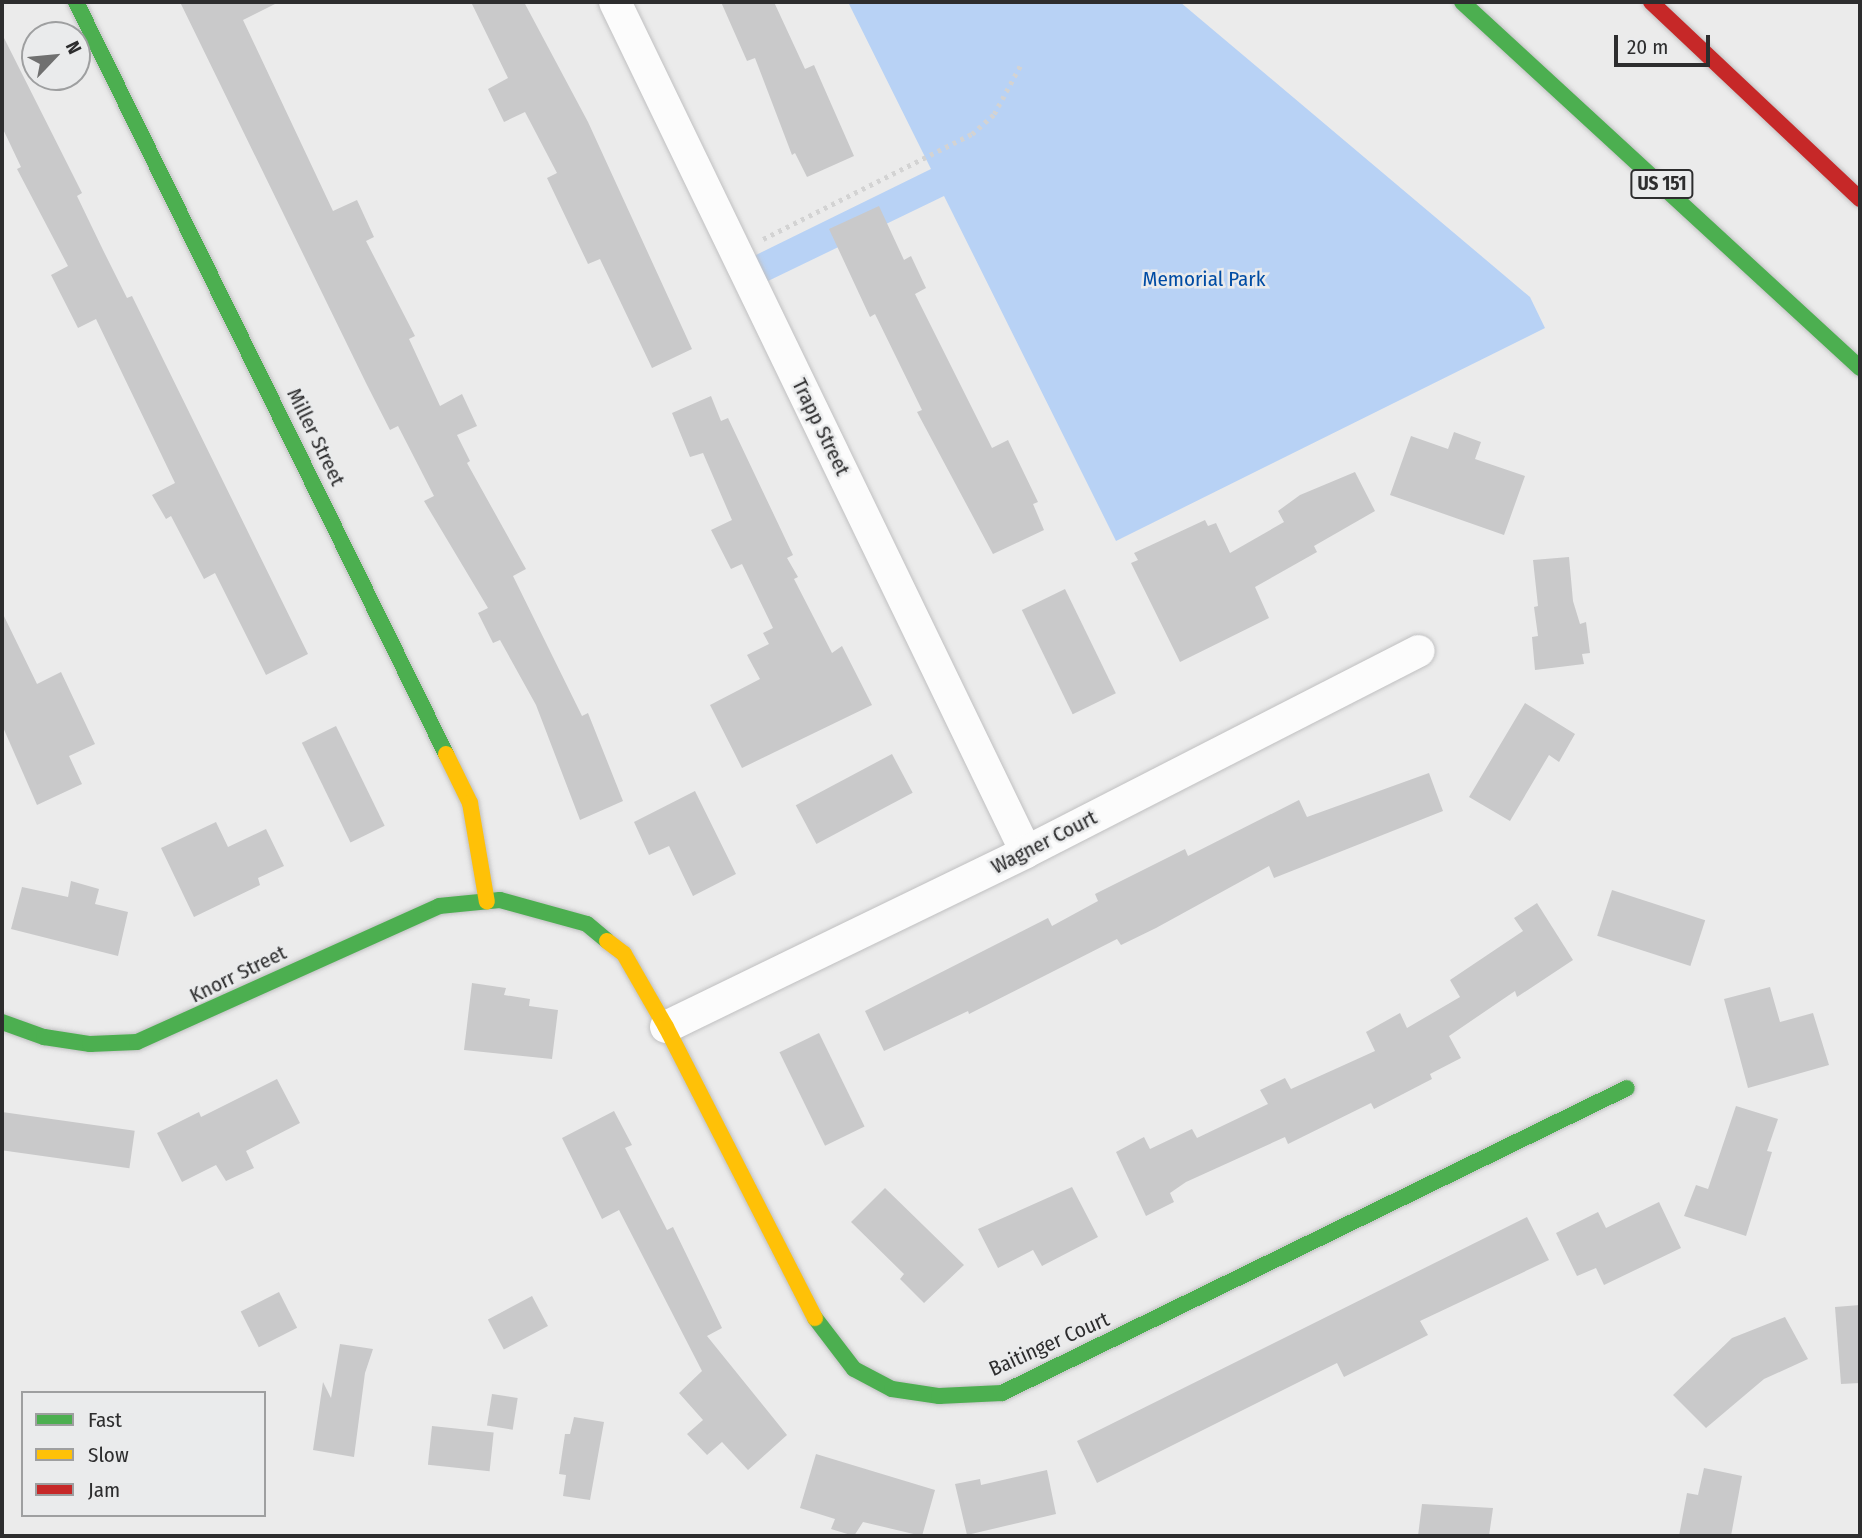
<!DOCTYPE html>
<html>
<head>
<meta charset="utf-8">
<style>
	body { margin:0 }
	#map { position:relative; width:1862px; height:1538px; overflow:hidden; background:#ebebeb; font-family:"Fira Sans Condensed",sans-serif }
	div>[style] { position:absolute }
	.green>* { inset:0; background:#b8d2f5 }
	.building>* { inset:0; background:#c9c9ca; transform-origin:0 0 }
	.path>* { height:4.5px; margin-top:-2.25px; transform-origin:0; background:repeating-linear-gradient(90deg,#d3d3d3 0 3.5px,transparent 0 8.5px) }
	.roads { filter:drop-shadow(0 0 2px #c0c0c1) drop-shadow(0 0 2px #c0c0c1) }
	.street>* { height:32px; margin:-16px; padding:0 16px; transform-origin:16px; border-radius:16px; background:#fcfcfc }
	.fast>* { height:16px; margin:-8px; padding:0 8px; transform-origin:8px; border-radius:8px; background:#4caf50 }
	.slow>* { height:16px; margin:-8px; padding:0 8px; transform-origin:8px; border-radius:8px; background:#ffc107 }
	.jam>* { height:16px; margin:-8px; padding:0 8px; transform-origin:8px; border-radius:8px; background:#c62828 }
	span { translate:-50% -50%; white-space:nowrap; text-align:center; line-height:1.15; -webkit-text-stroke:5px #eaebec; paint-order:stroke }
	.shield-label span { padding:2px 5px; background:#eaebec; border:2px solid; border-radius:5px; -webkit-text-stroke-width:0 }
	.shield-label { font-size:19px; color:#2d2d2e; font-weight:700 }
	.park-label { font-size:21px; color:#004ca4 }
	.street-label { font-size:21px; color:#2d2d2e }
	.frame { position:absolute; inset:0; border:4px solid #2d2d2e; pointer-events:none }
	.legend { position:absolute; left:21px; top:1391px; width:245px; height:126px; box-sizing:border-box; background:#eaebec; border:2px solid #9e9fa0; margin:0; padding:9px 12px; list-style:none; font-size:21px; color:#2d2d2e }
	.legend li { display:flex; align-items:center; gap:14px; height:35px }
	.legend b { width:35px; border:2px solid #9e9fa0 }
	.north { position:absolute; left:21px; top:21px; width:70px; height:70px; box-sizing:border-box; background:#eaebec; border:2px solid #9e9fa0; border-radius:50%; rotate:64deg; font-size:19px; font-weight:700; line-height:28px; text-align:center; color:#2d2d2e }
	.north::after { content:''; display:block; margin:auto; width:24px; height:32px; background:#707070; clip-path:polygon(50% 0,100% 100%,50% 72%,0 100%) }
	.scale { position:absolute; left:1614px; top:35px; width:96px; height:32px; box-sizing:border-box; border:4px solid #2d2d2e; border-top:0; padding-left:9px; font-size:21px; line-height:24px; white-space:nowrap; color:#2d2d2e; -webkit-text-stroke:5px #eaebec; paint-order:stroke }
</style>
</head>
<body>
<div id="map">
	<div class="green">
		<i style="clip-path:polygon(848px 2px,1180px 2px,1530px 297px,1545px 328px,1116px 541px,944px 196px,766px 282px,754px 256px,931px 169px)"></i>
	</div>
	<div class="building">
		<i style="clip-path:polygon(180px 2px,279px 2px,243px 20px,333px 211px,357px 200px,374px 237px,366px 241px,415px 336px,409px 339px,440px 406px,462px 394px,477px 426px,457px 435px,470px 461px,467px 463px,526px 569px,513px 576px,582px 716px,588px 713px,623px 801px,580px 820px,536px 705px,500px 640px,493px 643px,478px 613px,488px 608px,424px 501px,434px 496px,398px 426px,390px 430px,367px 385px)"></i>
		<i style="clip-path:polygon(471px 2px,524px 2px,588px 122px,692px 349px,652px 368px,600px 259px,588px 264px,547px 178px,557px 173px,525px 112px,504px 122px,488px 89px,508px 78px)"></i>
		<i style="clip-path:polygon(721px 2px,774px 2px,805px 69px,814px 65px,854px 156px,807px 177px,795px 153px,792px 155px,755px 58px,747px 61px)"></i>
		<i style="clip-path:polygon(2px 34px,82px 193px,77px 196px,103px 250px,127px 298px,132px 296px,308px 654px,266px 675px,215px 573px,204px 579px,171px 516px,166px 519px,152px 495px,175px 483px,96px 319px,78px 328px,51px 275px,68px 266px,17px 169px,21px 167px,2px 127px)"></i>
		<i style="clip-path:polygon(879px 206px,904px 260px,911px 256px,926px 288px,915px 294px,992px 448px,1008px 440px,1038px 502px,1033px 504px,1044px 530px,993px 554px,917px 412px,922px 410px,875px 314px,870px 317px,829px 229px)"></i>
		<i style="clip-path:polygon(711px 396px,721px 421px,728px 418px,793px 555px,787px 558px,798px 577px,794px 579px,832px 653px,842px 646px,872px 705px,742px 768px,710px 705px,760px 679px,747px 655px,769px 644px,763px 633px,773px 628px,742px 564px,731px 569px,711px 530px,732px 520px,703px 453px,690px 457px,672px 413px)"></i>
		<i style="clip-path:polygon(1454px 432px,1481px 442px,1475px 459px,1525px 476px,1504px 535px,1390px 495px,1411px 436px,1448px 449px)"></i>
		<i style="clip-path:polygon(1355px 472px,1375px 511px,1314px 546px,1317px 552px,1255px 587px,1269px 618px,1180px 662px,1131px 563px,1138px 560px,1134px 553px,1205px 520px,1208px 526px,1216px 523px,1230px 553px,1284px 522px,1278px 511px,1300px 495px)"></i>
		<i style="clip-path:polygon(1569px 557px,1573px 601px,1580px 624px,1586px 622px,1590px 653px,1582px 654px,1584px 664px,1535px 670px,1532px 637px,1538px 636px,1534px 607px,1538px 606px,1533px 560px)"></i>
		<i style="left:1065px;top:589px;width:116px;height:48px;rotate:64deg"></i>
		<i style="clip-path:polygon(2px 612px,37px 684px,61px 672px,95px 744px,69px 756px,82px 784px,37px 805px,2px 725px)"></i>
		<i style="clip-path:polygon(1525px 703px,1575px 734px,1559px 762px,1549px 755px,1510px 821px,1469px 797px)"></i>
		<i style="left:336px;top:726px;width:111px;height:38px;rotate:64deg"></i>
		<i style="left:892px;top:754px;width:44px;height:109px;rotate:62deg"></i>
		<i style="clip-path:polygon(1429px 773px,1443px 811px,1274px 878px,1269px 866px,1156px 928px,1121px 945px,1117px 939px,969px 1014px,968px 1011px,884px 1051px,865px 1011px,1048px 918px,1052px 926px,1098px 901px,1095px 894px,1185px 849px,1188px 856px,1299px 800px,1307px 817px)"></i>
		<i style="clip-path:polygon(695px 791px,736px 874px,693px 896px,669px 846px,649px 855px,634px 822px)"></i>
		<i style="clip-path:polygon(216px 822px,228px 847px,266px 829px,284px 866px,258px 878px,260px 885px,194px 917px,161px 848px)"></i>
		<i style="clip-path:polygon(71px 881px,99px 889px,95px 904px,128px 912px,118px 956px,11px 929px,22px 887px,68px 897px)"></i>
		<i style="left:1612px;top:890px;width:98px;height:48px;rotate:18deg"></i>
		<i style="clip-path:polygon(1537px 903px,1573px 960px,1517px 997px,1515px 991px,1449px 1036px,1461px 1058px,1430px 1074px,1432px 1079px,1374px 1109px,1371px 1103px,1288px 1144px,1285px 1137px,1186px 1182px,1170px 1193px,1174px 1202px,1146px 1216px,1116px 1152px,1144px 1137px,1150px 1149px,1192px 1129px,1197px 1138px,1268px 1104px,1260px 1090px,1285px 1078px,1291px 1089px,1375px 1051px,1366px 1032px,1400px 1013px,1407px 1028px,1460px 997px,1450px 980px,1523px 931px,1514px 918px)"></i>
		<i style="clip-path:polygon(472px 983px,506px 988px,504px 995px,530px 999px,529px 1006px,558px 1010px,552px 1059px,464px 1050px)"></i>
		<i style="clip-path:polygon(1770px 987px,1780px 1022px,1813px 1013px,1829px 1065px,1748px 1088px,1724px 999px)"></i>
		<i style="left:819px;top:1033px;width:104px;height:44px;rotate:64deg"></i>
		<i style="clip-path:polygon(277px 1079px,300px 1123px,246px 1151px,254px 1168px,226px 1181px,216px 1165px,182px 1182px,157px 1133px,199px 1112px,201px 1117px)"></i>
		<i style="clip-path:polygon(1736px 1106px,1778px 1119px,1767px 1151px,1772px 1152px,1746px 1236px,1684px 1216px,1696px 1185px,1708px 1189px)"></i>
		<i style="clip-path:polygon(614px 1111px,632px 1145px,625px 1148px,667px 1230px,673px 1227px,722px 1328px,707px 1336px,787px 1435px,748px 1470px,722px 1442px,707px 1455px,687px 1434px,703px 1420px,679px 1393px,702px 1371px,619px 1210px,602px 1219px,562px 1138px)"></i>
		<i style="left:2px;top:1112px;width:134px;height:38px;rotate:8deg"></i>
		<i style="clip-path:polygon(1072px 1187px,1098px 1237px,1042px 1266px,1033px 1250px,998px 1268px,978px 1229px)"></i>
		<i style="clip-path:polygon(885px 1188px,964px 1265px,924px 1303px,900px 1279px,904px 1274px,851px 1222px)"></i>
		<i style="clip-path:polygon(1659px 1202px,1681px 1248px,1604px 1285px,1596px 1268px,1577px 1276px,1556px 1233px,1598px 1212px,1606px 1228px)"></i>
		<i style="clip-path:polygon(1527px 1217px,1549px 1260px,1420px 1321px,1428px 1335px,1344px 1377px,1337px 1363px,1097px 1483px,1077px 1441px)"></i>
		<i style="left:279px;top:1292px;width:40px;height:43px;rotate:63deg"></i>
		<i style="left:532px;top:1296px;width:34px;height:50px;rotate:62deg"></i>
		<i style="clip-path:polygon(1860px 1305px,1860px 1383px,1841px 1384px,1835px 1307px)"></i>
		<i style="clip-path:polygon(1785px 1317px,1808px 1359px,1764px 1379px,1706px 1428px,1673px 1395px,1732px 1338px)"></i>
		<i style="clip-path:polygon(340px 1344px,373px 1349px,365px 1373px,354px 1457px,313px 1450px,323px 1382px,331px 1398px)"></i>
		<i style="left:492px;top:1394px;width:26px;height:32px;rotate:9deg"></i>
		<i style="clip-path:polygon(574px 1417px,604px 1422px,590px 1500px,563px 1496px,566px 1475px,559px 1474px,565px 1434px,570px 1434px)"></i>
		<i style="left:432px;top:1426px;width:62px;height:39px;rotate:6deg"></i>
		<i style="clip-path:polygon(816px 1454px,935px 1490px,922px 1536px,863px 1522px,854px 1536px,831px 1529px,835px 1519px,800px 1508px)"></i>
		<i style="clip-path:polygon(1704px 1468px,1742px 1476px,1731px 1536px,1679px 1536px,1687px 1493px,1698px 1495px)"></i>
		<i style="clip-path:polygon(1047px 1470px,1056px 1514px,967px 1535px,955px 1484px,980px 1479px,981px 1485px)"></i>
		<i style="clip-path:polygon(1422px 1504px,1493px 1508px,1489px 1536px,1418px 1536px)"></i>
	</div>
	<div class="path">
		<i style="left:763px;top:239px;width:234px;rotate:-26.7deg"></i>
		<i style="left:972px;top:134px;width:30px;rotate:-42deg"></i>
		<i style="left:994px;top:114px;width:57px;rotate:-61.6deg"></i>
	</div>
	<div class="roads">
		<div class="street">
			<i style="left:615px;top:2px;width:944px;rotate:64.19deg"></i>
			<i style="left:666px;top:1027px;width:400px;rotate:-25.9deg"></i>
			<i style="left:1026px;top:852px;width:441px;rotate:-27.1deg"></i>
		</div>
		<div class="fast">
			<i style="left:76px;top:2px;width:838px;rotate:63.8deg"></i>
			<i style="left:1462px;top:2px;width:541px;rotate:42.6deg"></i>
			<i style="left:2px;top:1022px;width:45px;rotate:19.7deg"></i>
			<i style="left:44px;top:1037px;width:47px;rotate:8.7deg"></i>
			<i style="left:90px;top:1044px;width:47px;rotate:-2.4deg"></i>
			<i style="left:137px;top:1042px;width:331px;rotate:-24.2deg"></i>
			<i style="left:439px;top:906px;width:61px;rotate:-5.6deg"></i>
			<i style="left:500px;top:900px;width:90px;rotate:15.4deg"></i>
			<i style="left:587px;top:924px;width:26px;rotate:40deg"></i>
			<i style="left:815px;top:1318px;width:64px;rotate:52.6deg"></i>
			<i style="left:854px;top:1369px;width:43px;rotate:27.8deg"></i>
			<i style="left:892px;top:1389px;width:48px;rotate:8.5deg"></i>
			<i style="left:939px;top:1396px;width:63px;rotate:-2.7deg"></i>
			<i style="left:1002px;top:1393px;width:695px;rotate:-26.01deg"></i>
		</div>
		<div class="slow">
			<i style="left:446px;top:754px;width:55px;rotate:63.9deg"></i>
			<i style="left:470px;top:803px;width:100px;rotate:80.3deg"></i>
			<i style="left:607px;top:941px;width:21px;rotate:37deg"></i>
			<i style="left:624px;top:954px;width:84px;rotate:60.1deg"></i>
			<i style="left:666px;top:1027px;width:327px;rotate:62.9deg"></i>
		</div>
		<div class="jam">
			<i style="left:1651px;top:2px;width:287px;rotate:43.3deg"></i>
		</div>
	</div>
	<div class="shield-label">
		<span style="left:1662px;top:184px">US 151</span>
	</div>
	<div class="park-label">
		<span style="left:1204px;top:279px">Memorial Park</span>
	</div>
	<div class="street-label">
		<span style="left:821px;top:427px;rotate:64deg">Trapp Street</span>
		<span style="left:316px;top:437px;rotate:64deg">Miller Street</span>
		<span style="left:1044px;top:842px;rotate:-27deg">Wagner Court</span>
		<span style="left:238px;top:974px;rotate:-26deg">Knorr Street</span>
		<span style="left:1049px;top:1344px;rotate:-24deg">Baitinger Court</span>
	</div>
	<div class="frame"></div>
	<ul class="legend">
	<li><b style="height:9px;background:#4caf50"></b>Fast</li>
	<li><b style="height:9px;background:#ffc107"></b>Slow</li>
	<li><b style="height:9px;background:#c62828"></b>Jam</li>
	</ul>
	<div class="north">N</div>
	<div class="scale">20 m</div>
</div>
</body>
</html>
